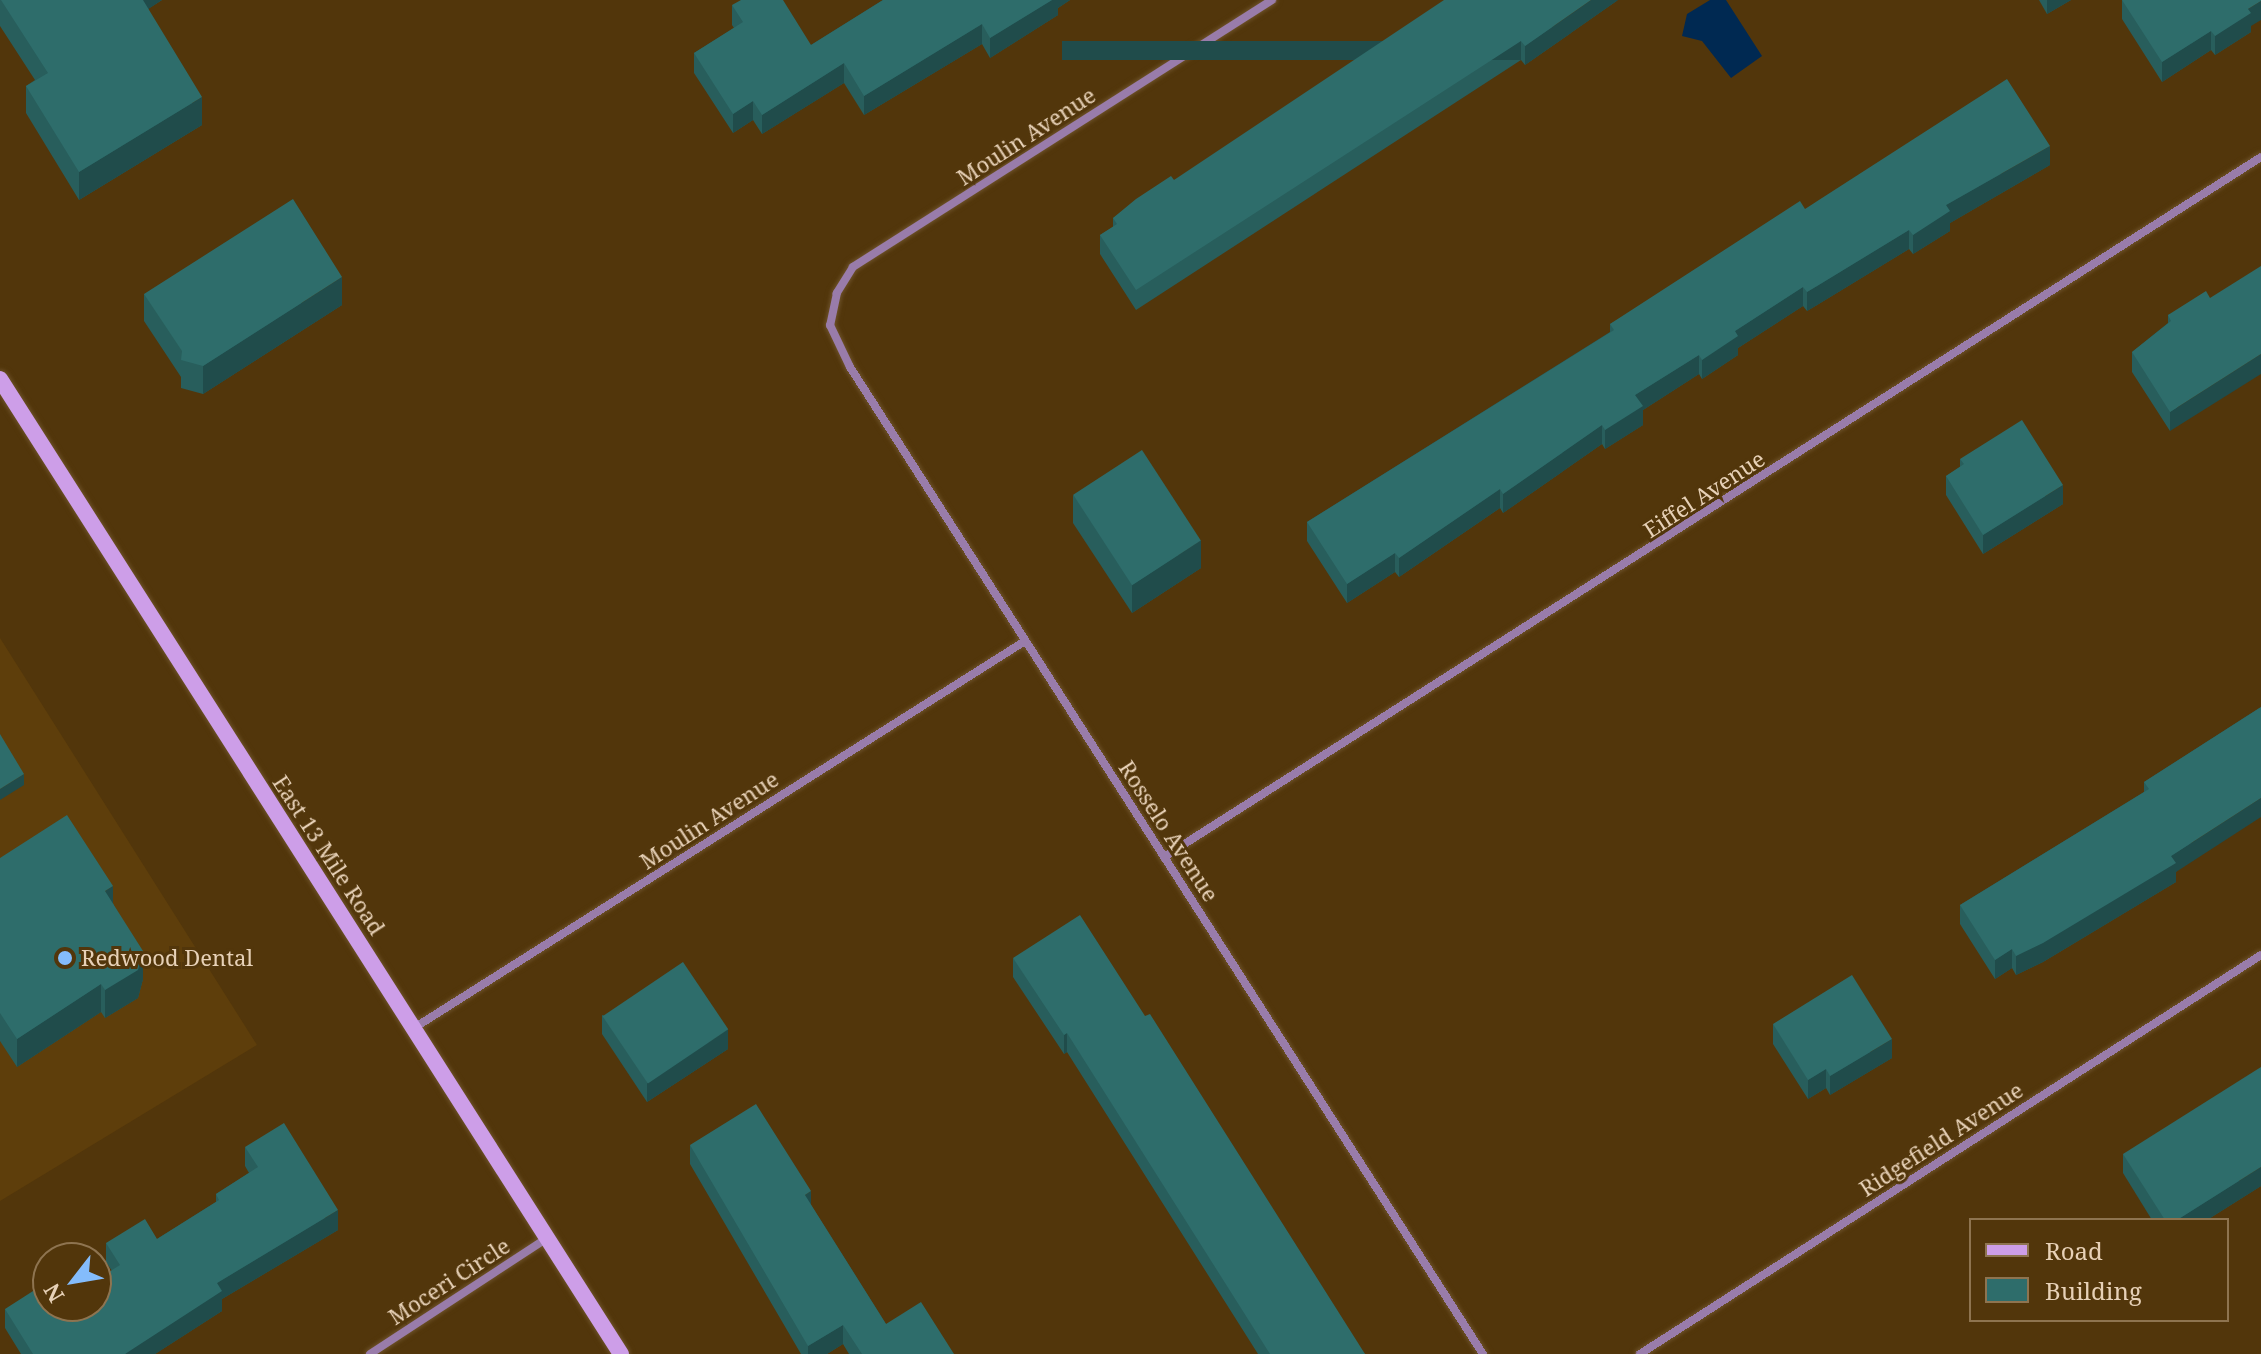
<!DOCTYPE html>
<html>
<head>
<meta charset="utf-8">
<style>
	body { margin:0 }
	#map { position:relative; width:2261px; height:1354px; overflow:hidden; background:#52360b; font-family:"Noto Serif",serif }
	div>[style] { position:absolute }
	.built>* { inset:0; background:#5e3e0b }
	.water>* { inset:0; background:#002952 }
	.roads { filter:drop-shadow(0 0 2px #6d522a) drop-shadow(0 0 2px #6d522a) }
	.street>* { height:8px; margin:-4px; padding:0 4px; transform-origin:4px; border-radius:4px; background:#997caa }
	.secondary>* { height:16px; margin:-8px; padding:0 8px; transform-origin:8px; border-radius:8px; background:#cd9ee8 }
	.wall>* { inset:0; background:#285e5c }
	.shaded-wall>* { inset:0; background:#204c4b; transform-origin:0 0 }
	.building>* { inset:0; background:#2e6d6b; transform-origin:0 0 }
	.dots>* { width:22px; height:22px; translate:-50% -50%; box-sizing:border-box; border:4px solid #52360b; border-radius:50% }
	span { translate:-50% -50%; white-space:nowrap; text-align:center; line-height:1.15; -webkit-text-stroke:6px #52360b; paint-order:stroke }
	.street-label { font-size:22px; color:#e7d1b7 }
	.poi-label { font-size:22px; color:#e7d1b7 }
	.left { translate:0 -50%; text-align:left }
	.legend { position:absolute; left:1969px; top:1218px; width:260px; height:104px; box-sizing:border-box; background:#52360b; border:2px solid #8e7450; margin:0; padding:10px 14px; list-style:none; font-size:24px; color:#e7d1b7 }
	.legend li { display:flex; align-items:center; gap:16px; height:40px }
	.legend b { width:40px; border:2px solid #8e7450 }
	.north { position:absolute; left:32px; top:1242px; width:80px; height:80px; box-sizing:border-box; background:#52360b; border:2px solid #8e7450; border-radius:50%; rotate:239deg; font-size:22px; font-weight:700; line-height:32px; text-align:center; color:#e7d1b7 }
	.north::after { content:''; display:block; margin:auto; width:28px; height:36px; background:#84bcfb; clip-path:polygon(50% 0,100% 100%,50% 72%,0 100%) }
</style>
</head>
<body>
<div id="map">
	<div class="built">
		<i style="clip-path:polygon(0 638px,257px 1045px,0 1201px)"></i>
	</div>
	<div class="water">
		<i style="clip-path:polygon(1710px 0,1726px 0,1762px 56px,1731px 78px,1702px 41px,1682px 36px,1687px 14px)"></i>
	</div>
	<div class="roads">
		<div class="street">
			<i style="left:1272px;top:0;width:497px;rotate:147.5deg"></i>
			<i style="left:853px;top:267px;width:31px;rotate:122deg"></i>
			<i style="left:837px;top:293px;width:33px;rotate:102deg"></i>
			<i style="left:830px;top:325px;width:47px;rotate:64.5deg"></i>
			<i style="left:850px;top:367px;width:1173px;rotate:57.33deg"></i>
			<i style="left:1164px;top:857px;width:1301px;rotate:-32.54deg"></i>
			<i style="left:414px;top:1028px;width:723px;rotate:-32.35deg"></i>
			<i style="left:370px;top:1354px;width:212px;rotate:-33.2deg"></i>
			<i style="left:1640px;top:1354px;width:738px;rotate:-32.72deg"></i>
		</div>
		<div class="secondary">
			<i style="left:0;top:379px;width:1156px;rotate:57.51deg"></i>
		</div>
	</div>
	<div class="wall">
		<i style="clip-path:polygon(0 0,162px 0,148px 9px,202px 125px,79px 200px,26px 113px,26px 86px,35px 80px,0 26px)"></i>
		<i style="clip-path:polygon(883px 0,1070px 0,1058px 8px,1058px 15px,990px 58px,982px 44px,864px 115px,844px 83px,762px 134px,753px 120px,733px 133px,694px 73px,694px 53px,734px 28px,732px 25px,732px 5px,811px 45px)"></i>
		<i style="clip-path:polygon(1618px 0,1525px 65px,1521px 60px,1136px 310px,1100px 254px,1100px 235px,1113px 227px,1113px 218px,1174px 180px)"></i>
		<i style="clip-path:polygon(2039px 0,2071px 0,2047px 14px)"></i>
		<i style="clip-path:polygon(2122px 0,2251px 26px,2251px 32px,2215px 55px,2211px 50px,2162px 82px,2122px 19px)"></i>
		<i style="clip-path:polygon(2050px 165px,1950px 223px,1950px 231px,1913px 254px,1909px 249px,1807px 311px,1803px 306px,1738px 348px,1738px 355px,1702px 379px,1699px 374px,1643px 410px,1643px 425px,1605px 449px,1602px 444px,1503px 513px,1500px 508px,1399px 577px,1395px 572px,1347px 603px,1307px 541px,1307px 522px,1610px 332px,1610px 324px,1805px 209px)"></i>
		<i style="clip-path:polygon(144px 294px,342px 305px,203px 394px,181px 388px,181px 377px,144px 321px)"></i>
		<i style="clip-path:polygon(2210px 298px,2170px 431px,2132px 372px,2132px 352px,2168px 323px,2168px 315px)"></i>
		<i style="clip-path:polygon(1960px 459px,2063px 504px,1983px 554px,1946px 495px,1946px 476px,1960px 467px)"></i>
		<i style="clip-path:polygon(1073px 495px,1201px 568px,1132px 613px,1073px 523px)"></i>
		<i style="clip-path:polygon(2261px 707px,2176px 872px,2176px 882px,2043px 962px,2016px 975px,2012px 968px,1995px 979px,1960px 924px,1960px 905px,2144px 792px,2144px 782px)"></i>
		<i style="clip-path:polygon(0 858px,113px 903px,143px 979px,138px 998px,105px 1018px,101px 1012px,17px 1067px,0 1041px)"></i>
		<i style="clip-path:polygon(1013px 958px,1365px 1354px,1258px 1354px,1067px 1052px,1064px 1054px,1013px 977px)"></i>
		<i style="clip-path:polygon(602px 1015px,728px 1049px,647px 1102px,602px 1034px)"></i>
		<i style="clip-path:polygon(1773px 1024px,1892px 1058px,1830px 1095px,1826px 1088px,1808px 1099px,1773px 1044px)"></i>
		<i style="clip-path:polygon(690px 1145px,811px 1205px,886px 1324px,954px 1354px,849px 1354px,843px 1344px,827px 1354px,801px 1354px,690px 1164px)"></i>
		<i style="clip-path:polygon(245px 1147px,338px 1230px,222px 1299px,222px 1311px,155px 1354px,21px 1354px,5px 1328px,5px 1309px,48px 1306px,96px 1306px,112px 1271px,106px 1262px,106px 1243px,157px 1239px,216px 1202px,216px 1194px,249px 1173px,245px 1166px)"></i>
		<i style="clip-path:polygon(2123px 1154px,2261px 1186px,2207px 1220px,2152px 1220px,2123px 1173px)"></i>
	</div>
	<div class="shaded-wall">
		<i style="clip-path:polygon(136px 0,162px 0,136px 17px)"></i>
		<i style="clip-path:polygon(1052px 0,1070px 0,1058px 8px,1058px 15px,990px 58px,990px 38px)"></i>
		<i style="clip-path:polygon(1591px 0,1618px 0,1525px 65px,1525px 46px)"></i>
		<i style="clip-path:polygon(2047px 0,2071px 0,2047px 14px)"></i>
		<i style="clip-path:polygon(2261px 1px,2261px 20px,2251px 26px,2251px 32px,2215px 55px,2215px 36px,2248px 9px)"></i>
		<i style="clip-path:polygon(982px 24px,982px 44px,864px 115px,864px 96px)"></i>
		<i style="clip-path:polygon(2211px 31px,2211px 50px,2162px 82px,2162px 62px)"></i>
		<i style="left:1521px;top:41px;width:19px;height:459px;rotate:90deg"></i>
		<i style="clip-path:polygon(844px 63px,844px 83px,762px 134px,762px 115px)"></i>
		<i style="clip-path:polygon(202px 97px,202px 125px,79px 200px,79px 172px)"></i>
		<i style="clip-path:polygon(753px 101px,753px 120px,733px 133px,733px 114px)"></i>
		<i style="clip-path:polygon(2050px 146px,2050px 165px,1950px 223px,1950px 231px,1913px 254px,1913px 235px,1946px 205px)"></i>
		<i style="clip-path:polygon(1909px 230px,1909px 249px,1807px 311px,1807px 292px)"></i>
		<i style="clip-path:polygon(342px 277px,342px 305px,203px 394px,203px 366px)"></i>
		<i style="clip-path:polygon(1803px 287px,1803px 306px,1738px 348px,1738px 355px,1702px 379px,1702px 360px,1735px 331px)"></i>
		<i style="clip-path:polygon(2261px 354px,2261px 374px,2170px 431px,2170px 412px)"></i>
		<i style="clip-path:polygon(1699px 355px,1699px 374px,1643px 410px,1643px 425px,1605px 449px,1605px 430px,1635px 395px)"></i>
		<i style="clip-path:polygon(1602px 425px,1602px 444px,1503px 513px,1503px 494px)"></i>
		<i style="clip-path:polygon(2063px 485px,2063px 504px,1983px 554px,1983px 535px)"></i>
		<i style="clip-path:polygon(1500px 489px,1500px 508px,1399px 577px,1399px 558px)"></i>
		<i style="clip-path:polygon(1201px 540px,1201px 568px,1132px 613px,1132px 585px)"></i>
		<i style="clip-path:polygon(1395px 553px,1395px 572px,1347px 603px,1347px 584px)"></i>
		<i style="clip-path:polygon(24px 774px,24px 785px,0 800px,0 789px)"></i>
		<i style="clip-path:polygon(2261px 798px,2261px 817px,2176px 872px,2176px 882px,2043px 962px,2016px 975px,2016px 956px)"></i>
		<i style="clip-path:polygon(113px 886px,113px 914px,105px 891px)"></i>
		<i style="clip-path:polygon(2012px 949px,2012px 968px,1995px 979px,1995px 960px)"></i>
		<i style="clip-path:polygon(143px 951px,143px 979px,138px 998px,105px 1018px,105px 990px)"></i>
		<i style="clip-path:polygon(101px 984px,101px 1012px,17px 1067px,17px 1039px)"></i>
		<i style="clip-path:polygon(728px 1029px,728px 1049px,647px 1102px,647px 1083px)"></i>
		<i style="clip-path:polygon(1067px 1033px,1067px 1052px,1064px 1054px,1064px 1035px)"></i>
		<i style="clip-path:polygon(1892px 1039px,1892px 1058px,1830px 1095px,1830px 1076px)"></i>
		<i style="clip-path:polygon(1826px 1069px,1826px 1088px,1808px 1099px,1808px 1080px)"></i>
		<i style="clip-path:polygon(2261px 1167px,2261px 1186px,2207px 1220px,2177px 1220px)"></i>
		<i style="clip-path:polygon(811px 1191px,811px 1211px,805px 1195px)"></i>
		<i style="clip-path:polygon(338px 1210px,338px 1230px,222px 1299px,222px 1311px,155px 1354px,125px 1354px,217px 1283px)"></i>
		<i style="clip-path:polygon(843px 1325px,843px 1344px,827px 1354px,808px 1354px,808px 1346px)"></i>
	</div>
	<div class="building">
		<i style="clip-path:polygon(1px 0,143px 0,202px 97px,79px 172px,26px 86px,48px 73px)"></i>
		<i style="clip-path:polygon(741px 0,783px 0,811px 45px,883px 0,1052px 0,990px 38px,982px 24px,864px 96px,844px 63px,762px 115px,753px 101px,733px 114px,694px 53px,743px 22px,732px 5px)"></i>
		<i style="clip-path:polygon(1444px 0,1591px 0,1525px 46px,1521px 41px,1136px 290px,1100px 235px,1117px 224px,1113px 218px,1136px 199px,1171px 176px,1174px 180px)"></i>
		<i style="clip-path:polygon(2122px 0,2261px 0,2261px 1px,2248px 9px,2251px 13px,2215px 36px,2211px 31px,2162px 62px)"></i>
		<i style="clip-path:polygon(2007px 79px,2050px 146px,1946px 205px,1950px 211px,1913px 235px,1909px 230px,1807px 292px,1803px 287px,1735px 331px,1738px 336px,1702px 360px,1699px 355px,1635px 395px,1643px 406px,1605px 430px,1602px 425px,1503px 494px,1500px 489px,1399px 558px,1395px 553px,1347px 584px,1307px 522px,1614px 330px,1610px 324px,1800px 201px,1805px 209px)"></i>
		<i style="clip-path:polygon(293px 199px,342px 277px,203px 366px,181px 360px,182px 351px,144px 294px)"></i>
		<i style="clip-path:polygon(2261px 266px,2261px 354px,2170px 412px,2132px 352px,2171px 321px,2168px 315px,2206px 291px,2210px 298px)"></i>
		<i style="clip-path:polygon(2022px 420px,2063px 485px,1983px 535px,1946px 476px,1964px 464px,1960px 459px)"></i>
		<i style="left:1142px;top:450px;width:108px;height:82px;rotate:57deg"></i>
		<i style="clip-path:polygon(2261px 707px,2261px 798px,2171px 856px,2176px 863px,2043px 943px,2016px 956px,2012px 949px,1995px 960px,1960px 905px,2149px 789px,2144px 782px)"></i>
		<i style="clip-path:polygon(0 734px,24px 774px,0 789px)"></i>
		<i style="clip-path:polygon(67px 815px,113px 886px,105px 891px,143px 951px,138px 970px,105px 990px,101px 984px,17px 1039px,0 1013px,0 858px)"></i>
		<i style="clip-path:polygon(1080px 915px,1145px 1016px,1150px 1014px,1365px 1354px,1270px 1354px,1067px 1033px,1064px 1035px,1013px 958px)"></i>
		<i style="left:683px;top:962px;width:81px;height:97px;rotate:56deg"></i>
		<i style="clip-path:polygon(1852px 975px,1892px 1039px,1830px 1076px,1826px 1069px,1808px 1080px,1773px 1024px)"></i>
		<i style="clip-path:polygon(2261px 1067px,2261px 1167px,2177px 1220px,2165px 1220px,2123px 1154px)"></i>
		<i style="clip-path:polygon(756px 1104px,811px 1191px,805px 1195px,886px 1324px,921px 1302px,954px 1354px,862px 1354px,843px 1325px,808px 1346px,690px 1145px)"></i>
		<i style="clip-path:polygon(284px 1123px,338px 1210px,217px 1283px,222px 1291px,125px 1354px,33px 1354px,5px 1309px,44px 1284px,48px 1291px,48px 1306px,96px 1306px,96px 1280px,120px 1265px,106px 1243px,145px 1219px,157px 1239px,219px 1200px,216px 1194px,258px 1167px,245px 1147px)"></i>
	</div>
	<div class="dots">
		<i style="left:65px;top:958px;background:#84bcfb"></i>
	</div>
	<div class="street-label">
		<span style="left:1026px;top:136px;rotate:-33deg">Moulin Avenue</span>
		<span style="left:1704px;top:494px;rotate:-33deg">Eiffel Avenue</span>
		<span style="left:709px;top:820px;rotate:-33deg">Moulin Avenue</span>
		<span style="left:1169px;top:831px;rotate:57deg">Rosselo Avenue</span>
		<span style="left:329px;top:855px;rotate:57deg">East 13 Mile Road</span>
		<span style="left:1941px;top:1139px;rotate:-33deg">Ridgefield Avenue</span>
		<span style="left:449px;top:1281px;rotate:-33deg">Moceri Circle</span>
	</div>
	<div class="poi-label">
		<span class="left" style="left:81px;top:958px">Redwood Dental</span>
	</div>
	<ul class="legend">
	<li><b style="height:10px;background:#cd9ee8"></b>Road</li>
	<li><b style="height:22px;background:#2e6d6b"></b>Building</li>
	</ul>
	<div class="north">N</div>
</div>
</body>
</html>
